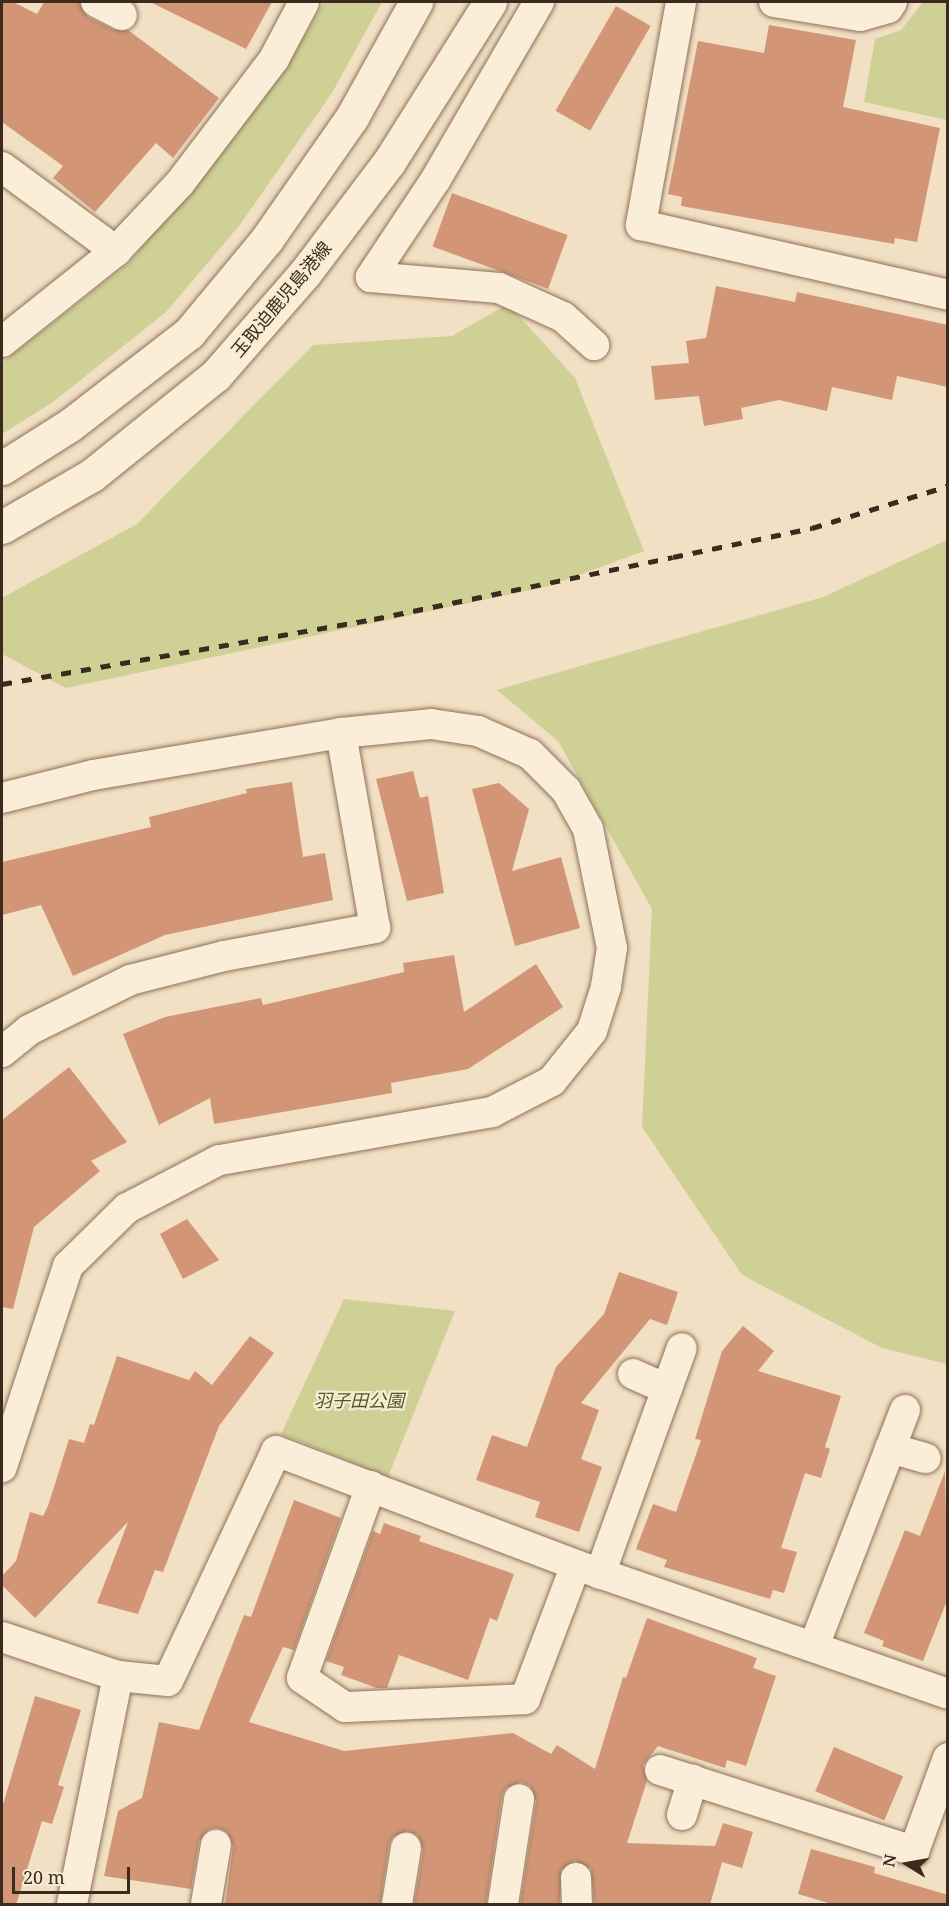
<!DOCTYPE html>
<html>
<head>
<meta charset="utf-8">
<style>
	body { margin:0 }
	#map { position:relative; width:949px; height:1906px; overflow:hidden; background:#f1e0c4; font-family:"Noto Serif","Noto Sans JP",serif }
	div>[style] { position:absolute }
	.green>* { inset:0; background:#ced096 }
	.building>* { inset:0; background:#d29677; transform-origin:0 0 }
	.roads { filter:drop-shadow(0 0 2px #8d7158) drop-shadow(0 0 2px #8d7158) }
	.minor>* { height:30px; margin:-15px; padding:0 15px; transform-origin:15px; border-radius:15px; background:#fbeed8 }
	.secondary>* { height:33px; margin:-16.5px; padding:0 16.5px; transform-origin:16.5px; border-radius:16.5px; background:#fbeed8 }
	.rail>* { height:4.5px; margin-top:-2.25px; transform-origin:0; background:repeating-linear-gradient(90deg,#3c2a1e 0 10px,transparent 0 20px) }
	span { translate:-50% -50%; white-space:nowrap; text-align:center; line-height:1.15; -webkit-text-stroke:4.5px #f8ebd4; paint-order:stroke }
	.street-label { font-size:18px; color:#3c2a1e }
	.park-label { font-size:18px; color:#505a23; font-style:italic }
	.frame { position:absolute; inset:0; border:3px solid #3c2a1e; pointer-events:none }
	.north { position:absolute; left:877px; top:1834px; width:60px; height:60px; -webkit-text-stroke:4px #f8ebd4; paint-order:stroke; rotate:281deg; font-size:16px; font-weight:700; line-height:24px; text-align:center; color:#3c2a1e }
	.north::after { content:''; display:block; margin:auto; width:21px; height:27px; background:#3c2a1e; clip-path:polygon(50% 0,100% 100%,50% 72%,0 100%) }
	.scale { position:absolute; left:12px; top:1867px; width:118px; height:27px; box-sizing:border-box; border:3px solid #3c2a1e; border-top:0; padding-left:8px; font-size:18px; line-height:21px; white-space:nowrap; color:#3c2a1e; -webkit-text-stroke:4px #f8ebd4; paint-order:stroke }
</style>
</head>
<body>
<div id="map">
	<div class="green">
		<i style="clip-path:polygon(324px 2px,382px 2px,332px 93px,239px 226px,166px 312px,53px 402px,2px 434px,2px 363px,128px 264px,287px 67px)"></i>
		<i style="clip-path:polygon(923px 2px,947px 2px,947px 120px,864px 102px,875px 39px,901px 30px)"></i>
		<i style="clip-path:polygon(508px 304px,575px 378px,644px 551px,549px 586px,66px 688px,2px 654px,2px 598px,137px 524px,313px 345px,452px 336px)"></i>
		<i style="clip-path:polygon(947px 540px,947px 1364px,882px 1348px,742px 1275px,642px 1127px,652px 909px,558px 741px,497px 690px,823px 597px)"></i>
		<i style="clip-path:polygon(344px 1299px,455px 1311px,388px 1477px,281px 1434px)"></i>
	</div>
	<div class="building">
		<i style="clip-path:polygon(2px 2px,13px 2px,37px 14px,44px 2px,79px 2px,88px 17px,114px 30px,128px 30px,219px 98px,173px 158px,156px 143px,95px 212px,53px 178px,63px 166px,2px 122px)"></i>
		<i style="clip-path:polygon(150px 2px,272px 2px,246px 49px)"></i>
		<i style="left:616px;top:6px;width:40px;height:121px;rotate:30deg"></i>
		<i style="clip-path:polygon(769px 25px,856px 40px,843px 107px,940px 128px,917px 242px,895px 238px,894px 244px,681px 206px,682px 197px,668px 194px,698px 41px,764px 53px)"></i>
		<i style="left:452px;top:193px;width:123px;height:57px;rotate:20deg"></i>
		<i style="clip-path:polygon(716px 286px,795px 302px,797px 292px,948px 325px,948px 387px,897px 376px,892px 400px,832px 387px,827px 411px,779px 400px,741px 408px,743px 419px,704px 426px,699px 396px,655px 400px,651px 366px,689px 363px,686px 341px,706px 338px)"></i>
		<i style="clip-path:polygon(413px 771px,420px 798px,428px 796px,444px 893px,407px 901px,376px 779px)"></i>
		<i style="clip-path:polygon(292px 782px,303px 857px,325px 853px,333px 900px,165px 935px,73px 976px,41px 905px,2px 915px,2px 862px,151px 827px,149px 817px,247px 793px,246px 789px)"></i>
		<i style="clip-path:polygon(499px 783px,529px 809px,512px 871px,561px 857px,580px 928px,515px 946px,472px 789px)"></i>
		<i style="clip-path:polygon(454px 955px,464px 1012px,536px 964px,563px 1007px,468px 1069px,391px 1083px,392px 1093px,214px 1124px,210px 1098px,159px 1125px,123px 1034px,165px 1017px,261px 998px,263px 1005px,404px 972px,403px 963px)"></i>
		<i style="clip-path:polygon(69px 1067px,127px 1142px,91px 1161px,100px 1171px,34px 1227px,13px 1309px,2px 1307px,2px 1120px)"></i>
		<i style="clip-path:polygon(187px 1219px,219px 1260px,183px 1279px,160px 1234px)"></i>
		<i style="clip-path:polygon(619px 1272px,678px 1292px,667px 1325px,650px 1319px,581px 1403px,599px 1410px,581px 1459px,602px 1467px,579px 1532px,535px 1517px,540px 1502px,476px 1480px,492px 1435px,527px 1447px,556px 1367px,604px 1314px)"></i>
		<i style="clip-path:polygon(743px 1326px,774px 1351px,758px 1371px,841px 1396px,825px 1447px,830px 1449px,821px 1478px,805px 1473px,781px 1548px,797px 1552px,784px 1593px,773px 1590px,770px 1599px,664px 1567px,667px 1560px,636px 1549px,653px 1504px,676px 1512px,701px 1440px,695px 1439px,722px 1351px)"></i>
		<i style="clip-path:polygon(250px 1336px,274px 1353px,219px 1426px,163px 1572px,155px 1570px,138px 1614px,97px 1603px,128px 1522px,35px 1618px,2px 1585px,2px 1576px,16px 1561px,30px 1512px,43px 1516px,48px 1506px,69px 1439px,84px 1443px,90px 1424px,94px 1425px,117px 1356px,189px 1380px,195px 1371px,212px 1385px)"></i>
		<i style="clip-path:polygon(945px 1471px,948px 1598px,923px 1661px,882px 1646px,884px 1641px,864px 1633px,905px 1530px,920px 1536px)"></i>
		<i style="clip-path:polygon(294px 1500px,341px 1518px,294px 1650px,283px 1647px,249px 1722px,344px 1751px,513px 1733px,551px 1754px,557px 1745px,595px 1769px,623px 1677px,626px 1678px,647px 1618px,757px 1658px,753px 1668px,776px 1676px,746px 1766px,727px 1760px,725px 1768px,658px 1746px,643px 1765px,647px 1781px,627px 1843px,715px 1846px,723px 1823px,753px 1832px,742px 1868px,722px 1862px,710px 1905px,594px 1905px,591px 1869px,575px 1861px,561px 1870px,560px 1905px,520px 1905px,536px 1801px,530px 1786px,521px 1782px,506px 1788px,502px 1796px,486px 1905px,414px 1905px,423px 1850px,417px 1835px,408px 1831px,393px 1837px,389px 1845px,380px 1905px,225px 1905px,233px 1847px,227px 1832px,218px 1828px,209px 1829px,199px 1842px,191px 1889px,104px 1876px,118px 1811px,142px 1798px,159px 1722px,199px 1730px,244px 1615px,251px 1617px)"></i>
		<i style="clip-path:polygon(384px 1523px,421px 1536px,419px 1541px,514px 1574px,497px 1621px,490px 1618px,468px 1680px,399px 1655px,387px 1688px,377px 1688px,341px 1675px,344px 1667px,326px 1661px,373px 1531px,380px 1534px)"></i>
		<i style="clip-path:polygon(35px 1696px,81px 1710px,58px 1785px,64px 1787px,52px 1824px,42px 1821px,16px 1905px,2px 1905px,2px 1808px)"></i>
		<i style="left:834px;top:1747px;width:75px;height:48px;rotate:23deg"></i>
		<i style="clip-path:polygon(811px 1849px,875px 1867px,874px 1873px,948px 1895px,948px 1905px,835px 1905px,798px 1894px)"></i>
	</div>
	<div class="roads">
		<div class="minor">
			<i style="left:96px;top:2px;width:29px;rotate:27deg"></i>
			<i style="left:539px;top:2px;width:205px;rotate:120.2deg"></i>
			<i style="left:436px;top:179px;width:118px;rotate:123.6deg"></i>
			<i style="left:371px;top:277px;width:128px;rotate:4.9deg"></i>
			<i style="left:499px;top:288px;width:70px;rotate:24.4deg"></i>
			<i style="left:563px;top:317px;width:42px;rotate:42.1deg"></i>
			<i style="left:681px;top:2px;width:227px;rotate:100.2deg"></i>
			<i style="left:641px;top:225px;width:315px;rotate:12.8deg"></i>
			<i style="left:774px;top:2px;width:87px;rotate:9.2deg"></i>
			<i style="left:860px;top:16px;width:29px;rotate:-16deg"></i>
			<i style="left:888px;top:8px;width:7px;rotate:-56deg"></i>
			<i style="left:2px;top:167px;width:142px;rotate:36.4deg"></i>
			<i style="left:2px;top:342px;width:146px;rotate:-38.6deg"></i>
			<i style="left:116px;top:251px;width:93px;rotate:-46.7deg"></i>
			<i style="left:180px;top:183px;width:156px;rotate:-52.8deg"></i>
			<i style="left:274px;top:59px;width:64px;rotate:-62.2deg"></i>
			<i style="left:2px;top:798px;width:94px;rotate:-14.2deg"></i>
			<i style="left:93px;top:775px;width:252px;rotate:-9.6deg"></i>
			<i style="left:341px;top:733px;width:90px;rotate:-5.7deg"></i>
			<i style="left:431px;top:724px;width:48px;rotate:8.5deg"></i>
			<i style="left:478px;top:731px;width:57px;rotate:23.9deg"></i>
			<i style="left:530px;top:754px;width:51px;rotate:45deg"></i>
			<i style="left:566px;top:790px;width:45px;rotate:60.6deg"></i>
			<i style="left:588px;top:829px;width:121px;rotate:78.6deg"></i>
			<i style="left:612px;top:948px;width:39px;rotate:99deg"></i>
			<i style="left:606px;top:987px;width:46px;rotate:107.7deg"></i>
			<i style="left:592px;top:1031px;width:64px;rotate:128.7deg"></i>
			<i style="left:552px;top:1081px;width:68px;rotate:152.7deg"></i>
			<i style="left:492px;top:1112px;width:277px;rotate:170deg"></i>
			<i style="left:219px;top:1160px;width:104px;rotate:152.4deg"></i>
			<i style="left:127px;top:1208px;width:83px;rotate:135.5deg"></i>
			<i style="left:68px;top:1266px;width:212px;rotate:108.2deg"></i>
			<i style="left:2px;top:1052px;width:35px;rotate:-39deg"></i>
			<i style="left:29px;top:1030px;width:113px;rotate:-26.3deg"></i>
			<i style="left:130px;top:980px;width:97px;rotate:-14.3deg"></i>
			<i style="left:224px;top:956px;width:154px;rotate:-10.5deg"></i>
			<i style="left:375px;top:928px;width:198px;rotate:-99.9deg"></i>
			<i style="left:633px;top:1374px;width:37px;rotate:24deg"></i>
			<i style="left:890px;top:1448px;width:37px;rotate:16deg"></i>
			<i style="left:371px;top:1486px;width:204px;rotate:109.8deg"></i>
			<i style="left:302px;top:1678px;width:52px;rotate:34deg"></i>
			<i style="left:345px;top:1707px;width:180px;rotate:-2.5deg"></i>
			<i style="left:525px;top:1699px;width:143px;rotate:-69.2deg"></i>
			<i style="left:600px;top:1574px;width:240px;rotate:-70.1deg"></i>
			<i style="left:2px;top:1637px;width:122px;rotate:18.6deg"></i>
			<i style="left:118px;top:1676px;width:50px;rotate:5.7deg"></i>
			<i style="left:168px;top:1681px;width:254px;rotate:-64.8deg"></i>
			<i style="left:276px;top:1451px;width:321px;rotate:20.8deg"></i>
			<i style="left:576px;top:1565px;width:394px;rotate:19.1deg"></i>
			<i style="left:814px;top:1646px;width:253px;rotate:-68.9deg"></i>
			<i style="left:660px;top:1770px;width:267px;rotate:17.7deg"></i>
			<i style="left:914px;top:1851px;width:99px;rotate:-69.9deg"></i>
			<i style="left:682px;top:1815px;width:37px;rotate:-73deg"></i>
			<i style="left:576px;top:1878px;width:26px;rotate:88deg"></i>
			<i style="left:72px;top:1904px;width:233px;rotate:-78.6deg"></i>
			<i style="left:206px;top:1904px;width:60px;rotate:-80.4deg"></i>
			<i style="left:397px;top:1904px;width:57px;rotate:-80.9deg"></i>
			<i style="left:503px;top:1904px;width:106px;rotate:-81.3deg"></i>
		</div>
		<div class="secondary">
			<i style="left:2px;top:468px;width:80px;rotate:-32.3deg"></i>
			<i style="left:70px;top:425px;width:150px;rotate:-37.7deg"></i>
			<i style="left:189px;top:333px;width:122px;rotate:-50.3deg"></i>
			<i style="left:267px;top:239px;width:149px;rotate:-55.1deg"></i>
			<i style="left:352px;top:117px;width:132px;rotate:-60.9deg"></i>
			<i style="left:2px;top:527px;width:104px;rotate:-30deg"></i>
			<i style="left:92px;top:475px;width:159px;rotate:-38.9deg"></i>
			<i style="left:216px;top:375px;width:135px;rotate:-48.9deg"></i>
			<i style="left:305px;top:273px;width:139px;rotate:-52.9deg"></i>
			<i style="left:389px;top:162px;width:189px;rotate:-57.7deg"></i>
		</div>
	</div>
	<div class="rail">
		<i style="left:2px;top:684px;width:378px;rotate:-9.9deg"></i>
		<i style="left:374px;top:619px;width:305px;rotate:-11.7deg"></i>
		<i style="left:673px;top:557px;width:142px;rotate:-11.8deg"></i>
		<i style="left:812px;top:528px;width:142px;rotate:-17.2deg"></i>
	</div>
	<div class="street-label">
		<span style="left:281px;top:299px;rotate:-50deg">玉取迫鹿児島港線</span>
	</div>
	<div class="park-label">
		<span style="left:359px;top:1400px">羽子田公園</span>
	</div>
	<div class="frame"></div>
	<div class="north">N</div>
	<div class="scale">20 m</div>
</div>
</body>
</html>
